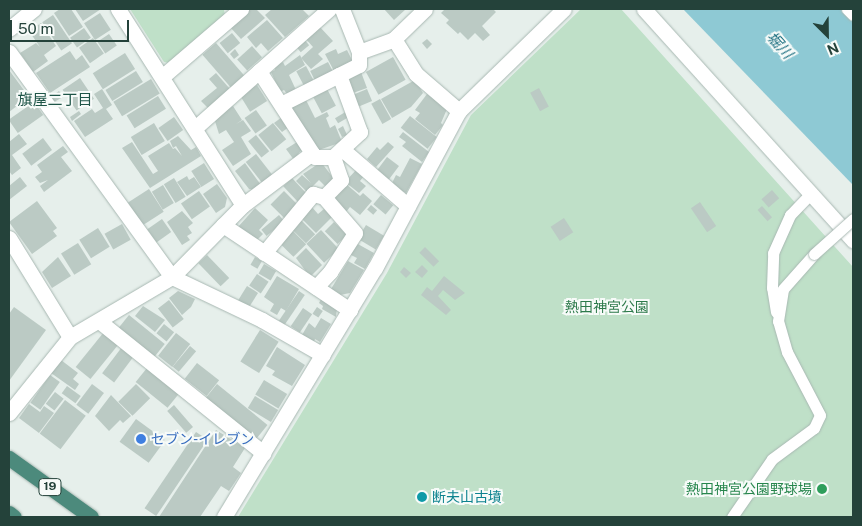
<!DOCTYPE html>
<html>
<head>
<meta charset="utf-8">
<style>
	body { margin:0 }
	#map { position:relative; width:862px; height:526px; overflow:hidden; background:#e6efeb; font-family:"Public Sans","Noto Sans JP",sans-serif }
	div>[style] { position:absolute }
	.green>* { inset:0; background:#bfe0c8 }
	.water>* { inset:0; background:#8ec9d4 }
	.building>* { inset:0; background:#bbcac4; transform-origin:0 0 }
	.roads { filter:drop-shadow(0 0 1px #a8b8b2) drop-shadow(0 0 1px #a8b8b2) }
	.pedestrian>* { height:11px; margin:-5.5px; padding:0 5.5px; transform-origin:5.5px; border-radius:5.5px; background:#fff }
	.minor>* { height:15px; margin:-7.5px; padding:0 7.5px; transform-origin:7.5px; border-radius:7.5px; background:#fff }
	.tertiary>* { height:15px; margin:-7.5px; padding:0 7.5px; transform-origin:7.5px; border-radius:7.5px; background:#fff }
	.trunk>* { height:15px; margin:-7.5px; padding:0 7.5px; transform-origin:7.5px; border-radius:7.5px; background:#4c8a7c }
	.bridges { filter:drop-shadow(0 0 1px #a8b8b2) drop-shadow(0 0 1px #a8b8b2) }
	.pedestrian-bridge>* { height:11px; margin:-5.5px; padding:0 5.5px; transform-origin:5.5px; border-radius:5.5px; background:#fff }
	.dots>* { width:14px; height:14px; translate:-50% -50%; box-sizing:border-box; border:2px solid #f7fbf9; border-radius:50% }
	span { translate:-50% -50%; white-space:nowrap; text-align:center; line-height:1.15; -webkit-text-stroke:4px #f7fbf9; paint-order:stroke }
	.shield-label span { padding:1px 4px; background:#f7fbf9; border:1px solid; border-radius:4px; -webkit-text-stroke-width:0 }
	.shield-label { font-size:12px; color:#24423a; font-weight:700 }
	.park-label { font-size:14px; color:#2d7a4b }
	.shop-label { font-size:14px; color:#366cbe }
	.left { translate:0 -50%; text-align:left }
	.leisure-label { font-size:14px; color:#27864d }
	.right { translate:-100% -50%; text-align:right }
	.culture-label { font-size:14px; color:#0d838f }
	.water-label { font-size:15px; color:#1c6f80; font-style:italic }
	.neighbourhood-label { font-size:15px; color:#1f5548 }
	.frame { position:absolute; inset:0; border:10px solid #24423a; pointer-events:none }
	.north { position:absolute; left:802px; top:10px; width:50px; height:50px; -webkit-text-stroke:4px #f7fbf9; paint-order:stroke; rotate:157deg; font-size:14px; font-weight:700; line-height:20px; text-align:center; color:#24423a }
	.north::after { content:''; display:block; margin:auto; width:18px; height:22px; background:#24423a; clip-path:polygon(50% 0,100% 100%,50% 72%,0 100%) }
	.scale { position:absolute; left:10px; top:20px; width:119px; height:22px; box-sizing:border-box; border:2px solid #24423a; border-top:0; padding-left:6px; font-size:15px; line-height:18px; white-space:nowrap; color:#24423a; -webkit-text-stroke:4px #f7fbf9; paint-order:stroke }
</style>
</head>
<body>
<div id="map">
	<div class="green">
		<i style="clip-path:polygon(130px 9px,224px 9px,225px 17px,170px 63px,164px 62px)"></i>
		<i style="clip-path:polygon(581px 9px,621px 9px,853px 267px,853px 517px,238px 517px,387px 273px,471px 115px)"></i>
	</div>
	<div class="water">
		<i style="clip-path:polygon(683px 9px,842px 9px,853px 22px,853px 185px)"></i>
	</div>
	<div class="building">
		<i style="clip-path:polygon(60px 9px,71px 9px,83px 27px,69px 36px,54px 13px)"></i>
		<i style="clip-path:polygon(75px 9px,101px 9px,83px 21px)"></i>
		<i style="clip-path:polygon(250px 9px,256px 9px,265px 18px,241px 39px,230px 27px)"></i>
		<i style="clip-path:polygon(272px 9px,302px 9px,309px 16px,285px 37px,265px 15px)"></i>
		<i style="clip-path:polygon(384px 9px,406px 9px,394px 20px)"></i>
		<i style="clip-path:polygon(445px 9px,493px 9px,496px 12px,482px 26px,490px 35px,483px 41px,475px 33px,468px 40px,460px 32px,458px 34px,446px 23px,449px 20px,441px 13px)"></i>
		<i style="left:100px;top:13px;width:20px;height:19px;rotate:57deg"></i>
		<i style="left:53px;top:15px;width:34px;height:13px;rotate:56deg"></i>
		<i style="clip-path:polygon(267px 20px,283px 38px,268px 51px,261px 43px,256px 48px,247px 37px)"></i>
		<i style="clip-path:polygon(41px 23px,56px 46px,44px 55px,48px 61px,33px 72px,20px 53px,36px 43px,40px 47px,29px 31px)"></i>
		<i style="clip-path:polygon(319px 26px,333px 41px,318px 54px,323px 59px,311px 69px,301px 58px,313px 47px,305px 38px)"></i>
		<i style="left:84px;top:28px;width:12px;height:17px;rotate:55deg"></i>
		<i style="left:232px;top:33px;width:13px;height:16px;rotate:51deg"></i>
		<i style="left:109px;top:34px;width:14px;height:14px;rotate:56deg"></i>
		<i style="left:93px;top:38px;width:19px;height:17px;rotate:55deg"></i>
		<i style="left:304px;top:39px;width:8px;height:11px;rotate:50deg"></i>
		<i style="clip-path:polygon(427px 39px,432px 44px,427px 49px,422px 43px)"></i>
		<i style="left:216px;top:43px;width:44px;height:18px;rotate:49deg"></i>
		<i style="left:252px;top:46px;width:15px;height:20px;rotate:48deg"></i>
		<i style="clip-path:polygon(235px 49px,239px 55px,234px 59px,230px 54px)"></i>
		<i style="clip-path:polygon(336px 49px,338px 54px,347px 50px,353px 62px,334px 71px,325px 54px)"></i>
		<i style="clip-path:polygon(70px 51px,76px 60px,82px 55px,90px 67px,50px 93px,36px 73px)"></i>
		<i style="left:125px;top:53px;width:19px;height:38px;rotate:58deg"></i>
		<i style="clip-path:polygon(300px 55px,305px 65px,289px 75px,296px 90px,287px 94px,284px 90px,280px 92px,271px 72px,275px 70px,274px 67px,283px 62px,285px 66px)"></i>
		<i style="left:393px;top:57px;width:26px;height:31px;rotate:61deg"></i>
		<i style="left:328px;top:62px;width:11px;height:20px;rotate:63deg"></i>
		<i style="left:306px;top:66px;width:17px;height:11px;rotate:62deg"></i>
		<i style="clip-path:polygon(9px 70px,29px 97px,9px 112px)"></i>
		<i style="left:136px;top:71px;width:13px;height:36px;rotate:58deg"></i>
		<i style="clip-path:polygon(361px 72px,367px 88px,353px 93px,348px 80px)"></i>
		<i style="clip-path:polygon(216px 73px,230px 89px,208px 108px,201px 101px,217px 88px,209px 79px)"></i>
		<i style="left:80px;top:78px;width:25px;height:21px;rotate:56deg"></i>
		<i style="left:151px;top:79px;width:17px;height:44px;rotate:59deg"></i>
		<i style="clip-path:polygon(415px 80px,423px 93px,411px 107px,392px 118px,381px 99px)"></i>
		<i style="left:257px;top:85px;width:19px;height:20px;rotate:58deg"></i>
		<i style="left:539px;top:88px;width:21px;height:10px;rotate:62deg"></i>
		<i style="clip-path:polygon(102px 89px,112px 105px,106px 109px,113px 119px,85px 137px,74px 121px,92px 109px,95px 113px,103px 108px,94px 94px)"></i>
		<i style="left:327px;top:89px;width:19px;height:16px;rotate:62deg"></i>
		<i style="left:367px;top:89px;width:13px;height:15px;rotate:67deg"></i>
		<i style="clip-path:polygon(59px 91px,63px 97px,54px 102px,51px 97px)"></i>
		<i style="clip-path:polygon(427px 94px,447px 109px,441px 123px,443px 125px,435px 135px,415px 119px,420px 113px,415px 110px)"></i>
		<i style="left:158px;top:96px;width:15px;height:37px;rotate:58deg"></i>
		<i style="left:380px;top:99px;width:23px;height:10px;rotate:61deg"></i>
		<i style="clip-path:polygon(306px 100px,315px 118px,327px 112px,329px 116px,326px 118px,330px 128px,335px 125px,342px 142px,316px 151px,291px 108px)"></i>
		<i style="left:34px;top:102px;width:16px;height:31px;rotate:55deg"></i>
		<i style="clip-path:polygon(233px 106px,242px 120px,236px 124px,243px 120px,251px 131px,241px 137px,251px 154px,233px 166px,222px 150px,234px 142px,226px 130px,219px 134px,214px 118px)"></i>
		<i style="left:256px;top:110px;width:19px;height:14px;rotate:55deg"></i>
		<i style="clip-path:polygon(79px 111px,81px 114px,72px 121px,70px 117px)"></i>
		<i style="left:347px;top:111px;width:6px;height:14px;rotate:59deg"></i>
		<i style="left:410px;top:116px;width:34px;height:15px;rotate:38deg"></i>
		<i style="left:174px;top:117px;width:16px;height:19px;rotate:55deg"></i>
		<i style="clip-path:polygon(282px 117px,289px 127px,282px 132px,274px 123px)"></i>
		<i style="left:154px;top:123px;width:21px;height:27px;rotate:59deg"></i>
		<i style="left:273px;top:123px;width:21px;height:19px;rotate:51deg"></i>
		<i style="clip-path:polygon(343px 126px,347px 135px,342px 137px,338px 129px)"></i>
		<i style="clip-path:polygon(403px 132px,429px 152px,422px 162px,402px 146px,406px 142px,399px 137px)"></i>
		<i style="clip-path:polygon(19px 134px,27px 144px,12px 155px,21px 168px,12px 175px,9px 171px,9px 142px)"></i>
		<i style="left:256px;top:135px;width:21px;height:10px;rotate:51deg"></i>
		<i style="clip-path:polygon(178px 136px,191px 150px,196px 147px,201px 156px,150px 188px,122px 148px,132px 142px,153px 174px,158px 171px,148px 156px,169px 143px,173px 149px,175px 148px,182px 156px,176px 146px,173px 148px,170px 141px)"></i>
		<i style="left:43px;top:138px;width:15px;height:26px;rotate:53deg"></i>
		<i style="clip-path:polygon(297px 142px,302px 149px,294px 160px,286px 149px)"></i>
		<i style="clip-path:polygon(388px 142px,394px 147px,376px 167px,367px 159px,377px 147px,380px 150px)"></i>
		<i style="clip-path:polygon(63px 146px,68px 152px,61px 157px,72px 171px,44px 192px,40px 186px,48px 180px,40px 183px,35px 177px,42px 172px,37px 165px)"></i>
		<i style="left:256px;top:154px;width:28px;height:13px;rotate:52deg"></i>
		<i style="left:387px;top:157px;width:15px;height:18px;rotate:37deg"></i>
		<i style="clip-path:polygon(410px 158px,422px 164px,406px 193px,391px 185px,396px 175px,400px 177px)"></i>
		<i style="clip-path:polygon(321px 162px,334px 179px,326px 187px,319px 180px,307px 192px,296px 181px,302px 175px,311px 183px,303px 174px)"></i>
		<i style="left:204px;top:163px;width:19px;height:15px;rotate:58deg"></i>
		<i style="clip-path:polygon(245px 163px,261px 185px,254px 190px,249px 189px,235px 171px)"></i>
		<i style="clip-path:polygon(356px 170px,364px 176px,360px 181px,366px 186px,359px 193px,345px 182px)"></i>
		<i style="clip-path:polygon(187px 176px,189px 180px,194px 177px,201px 187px,187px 196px,177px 182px)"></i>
		<i style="clip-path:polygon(20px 177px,27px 186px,9px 200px,9px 186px)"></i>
		<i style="left:174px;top:178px;width:22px;height:12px;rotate:58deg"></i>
		<i style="left:292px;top:178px;width:21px;height:12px;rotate:47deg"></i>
		<i style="clip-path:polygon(345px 183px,360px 196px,363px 193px,372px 201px,360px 215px,350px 207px,346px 212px,336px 203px,335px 194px)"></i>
		<i style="clip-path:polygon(217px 184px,227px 198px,225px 207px,216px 213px,203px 194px)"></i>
		<i style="left:163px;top:185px;width:21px;height:13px;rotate:59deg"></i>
		<i style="left:149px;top:189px;width:27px;height:25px;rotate:57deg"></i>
		<i style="left:772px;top:190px;width:11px;height:14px;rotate:49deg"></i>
		<i style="left:199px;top:191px;width:19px;height:22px;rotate:55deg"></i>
		<i style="left:284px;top:191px;width:20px;height:19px;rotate:45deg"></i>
		<i style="left:381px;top:195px;width:16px;height:12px;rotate:40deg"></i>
		<i style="clip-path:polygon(37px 201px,57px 228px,53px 231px,57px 236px,32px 254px,9px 222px)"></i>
		<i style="left:700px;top:202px;width:29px;height:11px;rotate:56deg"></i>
		<i style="left:371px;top:205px;width:8px;height:6px;rotate:40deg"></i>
		<i style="clip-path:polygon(311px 206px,318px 214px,324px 209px,332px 217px,316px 233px,300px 217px)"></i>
		<i style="left:762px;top:206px;width:15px;height:6px;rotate:48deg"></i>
		<i style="clip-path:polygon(255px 208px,268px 220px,259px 230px,263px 234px,257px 240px,238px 227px)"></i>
		<i style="clip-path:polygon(182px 211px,193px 223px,188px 227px,192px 233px,187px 236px,190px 240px,182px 245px,167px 222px)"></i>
		<i style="left:279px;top:215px;width:8px;height:23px;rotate:50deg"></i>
		<i style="left:564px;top:218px;width:17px;height:16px;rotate:57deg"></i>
		<i style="left:162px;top:219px;width:16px;height:18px;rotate:55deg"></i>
		<i style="left:301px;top:220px;width:20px;height:13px;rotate:45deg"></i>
		<i style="left:334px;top:222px;width:18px;height:13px;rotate:45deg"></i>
		<i style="left:122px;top:224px;width:18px;height:20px;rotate:61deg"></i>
		<i style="left:366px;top:225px;width:21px;height:16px;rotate:31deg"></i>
		<i style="left:98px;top:228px;width:22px;height:22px;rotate:58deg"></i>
		<i style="left:292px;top:230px;width:20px;height:18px;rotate:45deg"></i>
		<i style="left:321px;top:230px;width:26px;height:20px;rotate:47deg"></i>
		<i style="left:78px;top:243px;width:25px;height:20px;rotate:58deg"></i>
		<i style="clip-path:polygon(356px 243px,374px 253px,365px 269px,354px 263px,357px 258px,349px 254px)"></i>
		<i style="left:425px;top:247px;width:20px;height:8px;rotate:45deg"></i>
		<i style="clip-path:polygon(306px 248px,322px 265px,310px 277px,296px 258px)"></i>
		<i style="left:207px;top:255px;width:32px;height:12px;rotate:46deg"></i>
		<i style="clip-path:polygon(58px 257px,71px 276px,52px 288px,42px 272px)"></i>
		<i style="left:255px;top:257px;width:8px;height:9px;rotate:30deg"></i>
		<i style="clip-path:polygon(348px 261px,364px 270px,350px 293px,340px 295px,331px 289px)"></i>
		<i style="left:264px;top:264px;width:14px;height:11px;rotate:30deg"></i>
		<i style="clip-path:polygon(422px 265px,428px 271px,422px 278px,415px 272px)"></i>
		<i style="clip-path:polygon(404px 267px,411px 273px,406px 278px,400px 272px)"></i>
		<i style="left:257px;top:274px;width:14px;height:14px;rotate:34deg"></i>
		<i style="clip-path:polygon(277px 276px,299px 289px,286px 311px,281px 308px,277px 315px,270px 311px,274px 304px,264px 297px)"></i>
		<i style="clip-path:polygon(444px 276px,465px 293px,455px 300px,443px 290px,438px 296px,451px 310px,446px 315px,421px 295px,427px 287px,432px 291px)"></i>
		<i style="left:247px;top:286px;width:13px;height:17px;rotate:32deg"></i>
		<i style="clip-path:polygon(178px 291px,195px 299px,191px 307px,182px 315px,169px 298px)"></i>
		<i style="left:299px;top:291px;width:7px;height:36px;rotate:34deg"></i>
		<i style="clip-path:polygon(321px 299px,337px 308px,336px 317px,322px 309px,323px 306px,319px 303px)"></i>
		<i style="left:169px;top:300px;width:24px;height:14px;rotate:52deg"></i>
		<i style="clip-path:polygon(143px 306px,165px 320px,155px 332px,135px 316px)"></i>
		<i style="clip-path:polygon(14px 307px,46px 330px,9px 381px,9px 314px)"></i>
		<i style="left:317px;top:307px;width:7px;height:8px;rotate:34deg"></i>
		<i style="left:303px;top:308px;width:11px;height:22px;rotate:34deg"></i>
		<i style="left:129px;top:315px;width:46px;height:17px;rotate:39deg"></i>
		<i style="clip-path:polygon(321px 318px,331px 324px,320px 342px,315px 339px,314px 342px,302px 335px,309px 323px,315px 328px)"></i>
		<i style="left:164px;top:324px;width:13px;height:12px;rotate:39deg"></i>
		<i style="left:260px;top:330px;width:22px;height:37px;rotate:32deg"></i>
		<i style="left:104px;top:332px;width:19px;height:45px;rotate:39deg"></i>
		<i style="left:176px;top:333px;width:18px;height:29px;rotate:38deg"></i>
		<i style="left:190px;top:346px;width:8px;height:27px;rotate:40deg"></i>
		<i style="left:122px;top:347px;width:15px;height:33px;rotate:37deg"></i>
		<i style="clip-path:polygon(277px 347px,305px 365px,292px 386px,272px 375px,275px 371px,266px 366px)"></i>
		<i style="clip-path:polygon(61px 360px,78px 373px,73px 379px,79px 384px,75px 390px,51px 373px)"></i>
		<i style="left:197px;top:363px;width:28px;height:20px;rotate:38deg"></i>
		<i style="left:147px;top:368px;width:41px;height:18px;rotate:39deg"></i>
		<i style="left:50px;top:375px;width:12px;height:34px;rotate:35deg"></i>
		<i style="left:264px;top:380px;width:27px;height:17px;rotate:31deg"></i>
		<i style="left:92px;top:384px;width:15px;height:26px;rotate:37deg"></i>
		<i style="left:136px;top:384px;width:20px;height:25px;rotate:45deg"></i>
		<i style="left:217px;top:384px;width:65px;height:19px;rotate:39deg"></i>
		<i style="left:67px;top:386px;width:17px;height:9px;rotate:36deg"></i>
		<i style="left:55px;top:392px;width:11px;height:15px;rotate:38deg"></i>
		<i style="clip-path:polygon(111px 395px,131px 416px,123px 423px,120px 420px,109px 431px,95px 416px)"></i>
		<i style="left:255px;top:396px;width:27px;height:14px;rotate:31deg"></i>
		<i style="left:65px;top:400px;width:26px;height:42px;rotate:37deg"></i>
		<i style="clip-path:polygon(29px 404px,40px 412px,44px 406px,54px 413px,39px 433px,19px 418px)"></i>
		<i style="left:174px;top:405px;width:29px;height:9px;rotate:49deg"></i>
		<i style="left:136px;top:419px;width:36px;height:28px;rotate:36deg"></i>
		<i style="clip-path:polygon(216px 430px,245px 448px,233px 467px,241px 473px,229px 491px,221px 486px,200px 517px,159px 517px)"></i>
		<i style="left:196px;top:432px;width:14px;height:92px;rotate:34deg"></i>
	</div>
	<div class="roads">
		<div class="pedestrian">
			<i style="left:847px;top:9px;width:8px;rotate:45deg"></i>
			<i style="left:776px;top:312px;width:24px;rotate:-99deg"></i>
			<i style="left:772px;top:288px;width:35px;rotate:-88deg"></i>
			<i style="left:773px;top:253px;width:42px;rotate:-65.9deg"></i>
			<i style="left:790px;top:215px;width:30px;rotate:-46deg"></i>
			<i style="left:732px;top:517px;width:70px;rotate:-55.4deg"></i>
			<i style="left:772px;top:459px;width:52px;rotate:-36.4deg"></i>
			<i style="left:814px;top:428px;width:14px;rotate:-65deg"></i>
			<i style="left:820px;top:415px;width:71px;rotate:-117.6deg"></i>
			<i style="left:787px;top:352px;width:32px;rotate:-106deg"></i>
			<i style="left:778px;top:321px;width:32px;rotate:-81deg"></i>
			<i style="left:783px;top:289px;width:47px;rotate:-48.5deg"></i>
		</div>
		<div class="minor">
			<i style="left:118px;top:9px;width:232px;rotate:57.5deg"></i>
			<i style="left:342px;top:9px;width:46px;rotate:68.4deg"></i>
			<i style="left:359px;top:52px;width:37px;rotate:-20deg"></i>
			<i style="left:394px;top:39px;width:43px;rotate:-44.1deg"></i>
			<i style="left:9px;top:29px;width:32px;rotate:-39deg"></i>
			<i style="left:394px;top:39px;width:41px;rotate:57.8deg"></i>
			<i style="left:416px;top:74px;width:57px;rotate:40.7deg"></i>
			<i style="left:9px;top:52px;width:278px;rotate:54.1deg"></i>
			<i style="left:172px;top:277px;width:100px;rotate:25.5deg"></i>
			<i style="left:262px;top:320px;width:70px;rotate:29.8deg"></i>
			<i style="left:259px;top:71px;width:98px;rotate:57.1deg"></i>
			<i style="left:163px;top:76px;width:103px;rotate:-40.7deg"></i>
			<i style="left:281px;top:104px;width:87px;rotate:-26.6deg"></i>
			<i style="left:359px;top:65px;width:13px;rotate:-90deg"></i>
			<i style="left:195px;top:128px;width:179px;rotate:-41.6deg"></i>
			<i style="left:342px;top:149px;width:87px;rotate:40.8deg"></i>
			<i style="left:223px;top:225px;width:153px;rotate:33.8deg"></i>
			<i style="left:9px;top:238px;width:116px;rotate:58.4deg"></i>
			<i style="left:264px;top:253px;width:77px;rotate:-50.3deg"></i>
			<i style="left:313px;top:194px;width:11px;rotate:15deg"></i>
			<i style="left:316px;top:287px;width:21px;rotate:-47deg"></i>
			<i style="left:330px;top:272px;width:46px;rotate:-57.3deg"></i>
			<i style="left:355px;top:233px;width:48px;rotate:-130.7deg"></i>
			<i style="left:324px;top:197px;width:24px;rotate:-45deg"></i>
			<i style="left:341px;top:180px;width:24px;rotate:-109deg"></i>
			<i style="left:333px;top:157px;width:37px;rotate:-43deg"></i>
			<i style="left:360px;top:132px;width:61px;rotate:-110.2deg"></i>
			<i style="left:99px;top:321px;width:211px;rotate:38.8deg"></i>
			<i style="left:9px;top:413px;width:97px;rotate:-51.2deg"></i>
			<i style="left:70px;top:337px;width:118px;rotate:-30.5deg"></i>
			<i style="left:172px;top:277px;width:101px;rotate:-45.4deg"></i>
			<i style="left:243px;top:205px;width:86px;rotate:-37deg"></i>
			<i style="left:312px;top:153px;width:5px;rotate:53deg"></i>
			<i style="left:315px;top:157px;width:18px"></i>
			<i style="left:224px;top:517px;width:291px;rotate:-58.8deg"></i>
			<i style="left:375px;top:268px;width:178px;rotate:-61.9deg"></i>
			<i style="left:459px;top:111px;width:146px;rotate:-44.2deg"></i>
		</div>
		<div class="tertiary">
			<i style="left:644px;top:9px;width:312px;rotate:47.9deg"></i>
		</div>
		<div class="trunk">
			<i style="left:9px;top:458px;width:101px;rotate:35.7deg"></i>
			<i style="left:9px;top:513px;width:6px;rotate:39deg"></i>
		</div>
	</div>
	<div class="bridges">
		<div class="pedestrian-bridge">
			<i style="left:814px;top:254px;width:52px;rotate:-41.9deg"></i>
		</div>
	</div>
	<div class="dots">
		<i style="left:141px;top:439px;background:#3f7fe0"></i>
		<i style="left:822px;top:489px;background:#2e9e5b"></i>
		<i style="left:422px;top:497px;background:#0f9aa8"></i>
	</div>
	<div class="shield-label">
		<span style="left:50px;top:487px">19</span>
	</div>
	<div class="park-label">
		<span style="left:607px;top:307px">熱田神宮公園</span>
	</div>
	<div class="shop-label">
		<span class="left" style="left:151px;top:439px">セブン-イレブン</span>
	</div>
	<div class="leisure-label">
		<span class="right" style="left:812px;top:489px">熱田神宮公園野球場</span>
	</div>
	<div class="culture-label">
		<span class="left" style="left:432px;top:497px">断夫山古墳</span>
	</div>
	<div class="water-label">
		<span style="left:780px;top:45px;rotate:48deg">堀川</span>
	</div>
	<div class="neighbourhood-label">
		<span style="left:55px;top:100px">旗屋二丁目</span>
	</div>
	<div class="frame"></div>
	<div class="north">N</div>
	<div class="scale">50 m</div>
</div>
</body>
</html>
